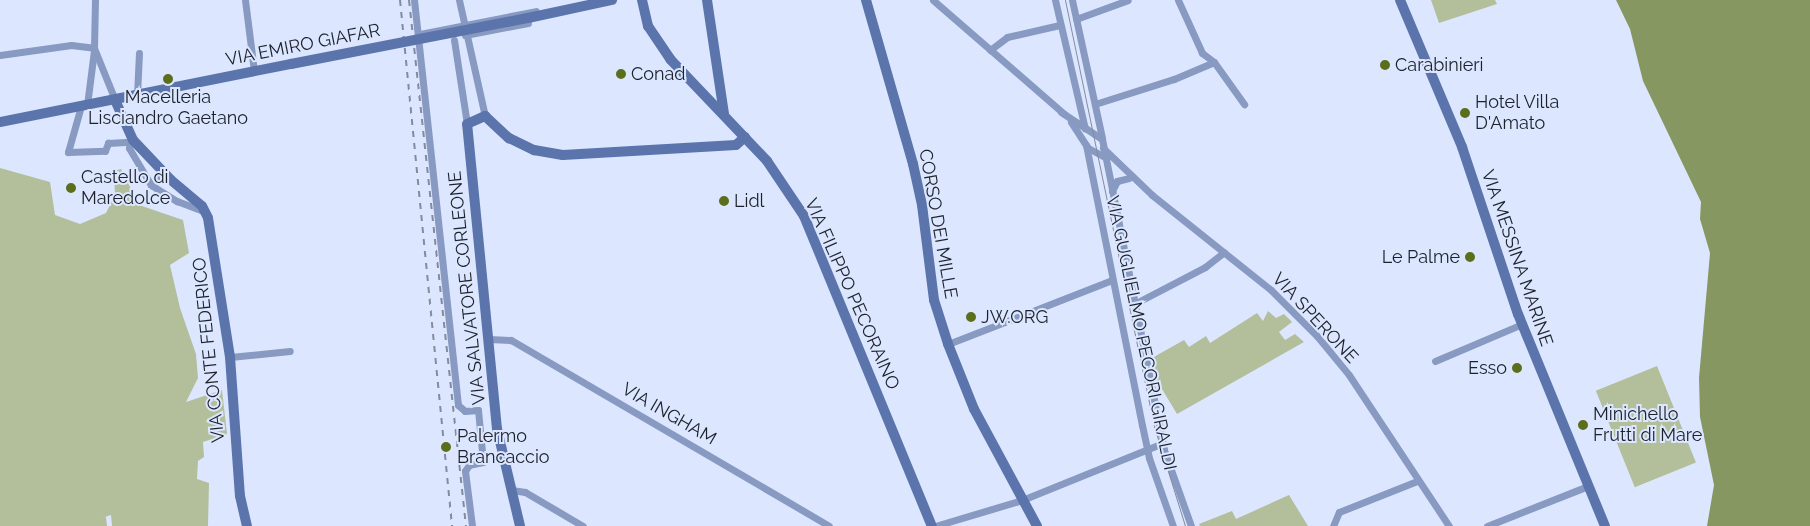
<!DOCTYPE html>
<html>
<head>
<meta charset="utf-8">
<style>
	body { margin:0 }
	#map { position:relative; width:1810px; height:526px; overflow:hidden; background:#dce7ff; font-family:Raleway,sans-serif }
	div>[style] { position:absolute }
	.green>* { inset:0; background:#b3be9b; transform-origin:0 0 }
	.water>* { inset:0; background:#879762 }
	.street>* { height:7px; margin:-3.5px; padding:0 3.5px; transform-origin:3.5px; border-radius:3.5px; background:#889ac1 }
	.secondary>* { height:10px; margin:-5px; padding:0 5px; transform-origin:5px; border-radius:5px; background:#5b75ac }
	.tram>* { height:1px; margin:-0.5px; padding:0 0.5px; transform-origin:0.5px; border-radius:0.5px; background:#838b9c }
	.rail>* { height:2px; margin-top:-1px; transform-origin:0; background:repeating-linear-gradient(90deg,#838b9c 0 6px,transparent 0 12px) }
	.secondary-bridge>* { height:10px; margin:-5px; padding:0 5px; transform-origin:5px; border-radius:5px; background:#5b75ac }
	.dots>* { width:14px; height:14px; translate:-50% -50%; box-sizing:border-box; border:2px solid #dce7ff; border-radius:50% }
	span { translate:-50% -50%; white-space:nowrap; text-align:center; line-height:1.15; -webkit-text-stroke:4px #dce7ff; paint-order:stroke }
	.street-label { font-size:18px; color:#1c212b }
	.poi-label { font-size:18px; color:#1c212b }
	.left { translate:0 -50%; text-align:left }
	.right { translate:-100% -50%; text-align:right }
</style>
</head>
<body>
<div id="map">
	<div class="green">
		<i style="clip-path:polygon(1431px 0,1495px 0,1497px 4px,1439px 23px)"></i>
		<i style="clip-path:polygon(0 168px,50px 182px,55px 215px,80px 224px,106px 213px,115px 195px,114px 171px,121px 169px,139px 205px,183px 220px,189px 253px,170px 265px,180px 308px,196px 354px,198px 378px,186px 402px,222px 390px,227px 434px,203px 442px,204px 457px,198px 461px,197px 479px,209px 483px,208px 526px,112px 526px,111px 515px,102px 518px,106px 517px,107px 526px,0 526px)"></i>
		<i style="clip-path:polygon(1268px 311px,1276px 318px,1284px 314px,1292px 322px,1279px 332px,1285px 340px,1295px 334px,1304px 342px,1177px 414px,1162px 389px,1158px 389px,1152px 358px,1184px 340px,1189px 347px,1206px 336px,1210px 343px,1257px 313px,1263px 321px)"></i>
		<i style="left:1657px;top:366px;width:104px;height:66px;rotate:68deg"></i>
		<i style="clip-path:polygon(1289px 495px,1308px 526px,1200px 526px,1199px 524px,1232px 511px,1236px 519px)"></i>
	</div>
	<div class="water">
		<i style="clip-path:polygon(1616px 0,1810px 0,1810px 526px,1707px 526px,1714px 485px,1700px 417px,1699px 378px,1710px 253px,1700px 219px,1701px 202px,1643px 81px,1630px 29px)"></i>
	</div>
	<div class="street">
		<i style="left:95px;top:0;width:48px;rotate:91.2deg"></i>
		<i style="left:94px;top:48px;width:56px;rotate:68deg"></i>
		<i style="left:245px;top:0;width:72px;rotate:82.8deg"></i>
		<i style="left:414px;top:0;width:407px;rotate:83.8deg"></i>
		<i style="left:458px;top:405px;width:9px;rotate:41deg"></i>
		<i style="left:465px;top:411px;width:13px;rotate:-4deg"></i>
		<i style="left:478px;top:410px;width:52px;rotate:84.5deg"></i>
		<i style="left:483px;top:462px;width:14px;rotate:168deg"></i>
		<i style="left:469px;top:465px;width:7px;rotate:124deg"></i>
		<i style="left:465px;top:471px;width:55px;rotate:82.7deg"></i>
		<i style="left:459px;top:0;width:119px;rotate:77.4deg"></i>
		<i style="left:933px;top:0;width:174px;rotate:41deg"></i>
		<i style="left:1055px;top:0;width:132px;rotate:76.9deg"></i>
		<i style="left:1072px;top:0;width:141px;rotate:77.7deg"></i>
		<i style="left:1178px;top:0;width:58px;rotate:65.6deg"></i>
		<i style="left:1202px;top:53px;width:15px;rotate:37deg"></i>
		<i style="left:1214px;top:62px;width:52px;rotate:54.5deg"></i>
		<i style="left:1076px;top:19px;width:55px;rotate:-20.1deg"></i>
		<i style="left:420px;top:34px;width:118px;rotate:-11.2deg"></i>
		<i style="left:465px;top:35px;width:64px;rotate:-10.8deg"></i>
		<i style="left:454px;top:40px;width:85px;rotate:81.2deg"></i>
		<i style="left:990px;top:50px;width:21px;rotate:-37deg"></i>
		<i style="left:1007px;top:37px;width:54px;rotate:-12.8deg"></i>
		<i style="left:0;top:55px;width:72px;rotate:-8deg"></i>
		<i style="left:71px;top:45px;width:23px;rotate:7deg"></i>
		<i style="left:137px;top:95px;width:42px;rotate:-87.3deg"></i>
		<i style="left:1095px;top:104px;width:83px;rotate:-17.6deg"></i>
		<i style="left:1174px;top:79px;width:43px;rotate:-23deg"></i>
		<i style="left:87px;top:105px;width:55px;rotate:-82.7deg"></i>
		<i style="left:81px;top:106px;width:48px;rotate:105.8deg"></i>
		<i style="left:68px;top:152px;width:37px;rotate:-2deg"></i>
		<i style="left:105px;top:151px;width:9px;rotate:-69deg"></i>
		<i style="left:108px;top:143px;width:22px;rotate:-3deg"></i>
		<i style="left:1061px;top:112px;width:49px;rotate:33.4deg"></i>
		<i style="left:1102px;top:139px;width:320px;rotate:78.7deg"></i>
		<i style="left:1165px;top:453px;width:77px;rotate:70.4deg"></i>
		<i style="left:1071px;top:122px;width:31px;rotate:57deg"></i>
		<i style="left:1088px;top:148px;width:21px;rotate:28deg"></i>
		<i style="left:131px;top:136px;width:12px;rotate:99deg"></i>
		<i style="left:129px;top:148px;width:43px;rotate:59.3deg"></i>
		<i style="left:151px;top:185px;width:31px;rotate:32deg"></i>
		<i style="left:177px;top:201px;width:30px;rotate:21deg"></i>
		<i style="left:1086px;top:145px;width:286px;rotate:78.7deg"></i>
		<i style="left:1142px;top:425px;width:34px;rotate:78deg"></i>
		<i style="left:1149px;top:458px;width:72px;rotate:70.6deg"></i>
		<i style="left:1103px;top:148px;width:68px;rotate:43.8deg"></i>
		<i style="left:1152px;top:195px;width:152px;rotate:38.6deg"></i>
		<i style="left:1271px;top:290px;width:65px;rotate:45deg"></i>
		<i style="left:1317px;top:336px;width:50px;rotate:50.6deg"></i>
		<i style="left:1349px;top:375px;width:181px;rotate:56.5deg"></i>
		<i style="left:151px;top:185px;width:19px;rotate:-36deg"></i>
		<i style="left:1112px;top:191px;width:11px;rotate:-63deg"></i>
		<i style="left:1117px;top:181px;width:12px;rotate:-14deg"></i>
		<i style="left:1134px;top:304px;width:80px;rotate:-27.5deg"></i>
		<i style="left:1205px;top:267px;width:24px;rotate:-38deg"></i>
		<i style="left:489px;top:339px;width:22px;rotate:3deg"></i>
		<i style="left:511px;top:340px;width:368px;rotate:30.3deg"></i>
		<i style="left:948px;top:344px;width:176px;rotate:-21.3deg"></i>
		<i style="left:230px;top:357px;width:60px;rotate:-5.7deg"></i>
		<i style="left:1435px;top:361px;width:95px;rotate:-23deg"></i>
		<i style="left:512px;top:490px;width:13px;rotate:9deg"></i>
		<i style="left:525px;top:492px;width:67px;rotate:30.4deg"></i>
		<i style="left:935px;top:526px;width:91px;rotate:-16.6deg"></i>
		<i style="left:1022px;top:500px;width:152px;rotate:-22deg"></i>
		<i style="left:1333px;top:526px;width:15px;rotate:-67deg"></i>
		<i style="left:1339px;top:512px;width:84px;rotate:-21.7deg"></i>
		<i style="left:1487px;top:526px;width:109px;rotate:-21.6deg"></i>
	</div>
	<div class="secondary">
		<i style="left:642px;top:0;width:27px;rotate:77deg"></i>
		<i style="left:648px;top:26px;width:40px;rotate:56deg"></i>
		<i style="left:670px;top:59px;width:141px;rotate:46.4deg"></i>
		<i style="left:767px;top:161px;width:66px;rotate:56.1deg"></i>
		<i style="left:804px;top:216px;width:335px;rotate:67.6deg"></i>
		<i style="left:707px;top:0;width:115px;rotate:81.5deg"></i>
		<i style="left:866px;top:0;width:171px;rotate:74deg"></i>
		<i style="left:913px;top:164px;width:42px;rotate:77.6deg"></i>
		<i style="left:922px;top:205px;width:96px;rotate:82.8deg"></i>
		<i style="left:934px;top:300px;width:46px;rotate:72.3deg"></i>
		<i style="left:948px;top:344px;width:70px;rotate:68.2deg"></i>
		<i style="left:974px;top:409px;width:133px;rotate:61.7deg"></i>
		<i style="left:1400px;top:0;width:160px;rotate:67.1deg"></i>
		<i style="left:1462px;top:147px;width:176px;rotate:71.5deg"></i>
		<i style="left:1518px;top:314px;width:229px;rotate:67.7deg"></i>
		<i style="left:528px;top:18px;width:86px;rotate:-12.1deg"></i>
		<i style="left:115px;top:100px;width:44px;rotate:65.8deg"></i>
		<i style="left:133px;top:140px;width:55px;rotate:46.5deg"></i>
		<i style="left:171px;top:180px;width:40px;rotate:40deg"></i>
		<i style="left:202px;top:206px;width:13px;rotate:63deg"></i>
		<i style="left:208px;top:218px;width:141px;rotate:81deg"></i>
		<i style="left:230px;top:357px;width:139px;rotate:85.9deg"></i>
		<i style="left:240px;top:496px;width:31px;rotate:77deg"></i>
		<i style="left:0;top:122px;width:297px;rotate:-11.3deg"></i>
		<i style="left:520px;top:526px;width:100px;rotate:-103.3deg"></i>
		<i style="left:497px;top:429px;width:306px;rotate:-95.6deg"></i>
		<i style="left:467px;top:124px;width:20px;rotate:-24deg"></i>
		<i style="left:485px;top:116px;width:33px;rotate:43deg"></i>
		<i style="left:509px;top:138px;width:28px;rotate:26deg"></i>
		<i style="left:534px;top:150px;width:29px;rotate:10deg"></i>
		<i style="left:563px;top:155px;width:173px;rotate:-3.3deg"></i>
		<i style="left:736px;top:145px;width:12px;rotate:-42deg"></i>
	</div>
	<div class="tram">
		<i style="left:1065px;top:0;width:432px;rotate:78.2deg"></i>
		<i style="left:1153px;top:423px;width:108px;rotate:72.7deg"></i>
	</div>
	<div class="rail">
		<i style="left:400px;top:0;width:529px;rotate:84.35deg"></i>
		<i style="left:409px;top:0;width:529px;rotate:83.82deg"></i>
	</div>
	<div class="secondary-bridge">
		<i style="left:291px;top:64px;width:241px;rotate:-11deg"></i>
	</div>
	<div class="dots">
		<i style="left:1385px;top:65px;background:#5b6e1c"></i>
		<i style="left:621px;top:74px;background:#5b6e1c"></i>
		<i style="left:168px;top:79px;background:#5b6e1c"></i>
		<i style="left:1465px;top:113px;background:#5b6e1c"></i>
		<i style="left:71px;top:188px;background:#5b6e1c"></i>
		<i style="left:724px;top:201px;background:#5b6e1c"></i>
		<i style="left:1470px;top:257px;background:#5b6e1c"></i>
		<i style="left:971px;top:317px;background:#5b6e1c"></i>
		<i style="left:1517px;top:368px;background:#5b6e1c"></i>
		<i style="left:1583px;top:425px;background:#5b6e1c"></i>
		<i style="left:446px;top:447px;background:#5b6e1c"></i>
	</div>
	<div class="street-label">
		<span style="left:303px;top:45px;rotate:-11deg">VIA EMIRO GIAFAR</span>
		<span style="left:938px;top:224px;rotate:80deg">CORSO DEI MILLE</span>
		<span style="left:1517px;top:258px;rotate:71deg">VIA MESSINA MARINE</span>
		<span style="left:467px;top:288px;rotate:-96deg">VIA SALVATORE CORLEONE</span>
		<span style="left:852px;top:294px;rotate:66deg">VIA FILIPPO PECORAINO</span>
		<span style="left:1315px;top:318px;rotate:47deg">VIA SPERONE</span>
		<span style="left:1141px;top:333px;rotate:78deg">VIA GUGLIELMO PECORI GIRALDI</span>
		<span style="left:209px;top:350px;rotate:-96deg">VIA CONTE FEDERICO</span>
		<span style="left:669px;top:414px;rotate:30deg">VIA INGHAM</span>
	</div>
	<div class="poi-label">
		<span class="left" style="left:1395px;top:65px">Carabinieri</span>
		<span class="left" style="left:631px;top:74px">Conad</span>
		<span style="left:168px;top:108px">Macelleria<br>Lisciandro Gaetano</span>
		<span class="left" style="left:1475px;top:113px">Hotel Villa<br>D'Amato</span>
		<span class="left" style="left:81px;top:188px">Castello di<br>Maredolce</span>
		<span class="left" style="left:734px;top:201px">Lidl</span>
		<span class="right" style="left:1460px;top:257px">Le Palme</span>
		<span class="left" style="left:981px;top:317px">JW.ORG</span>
		<span class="right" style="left:1507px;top:368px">Esso</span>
		<span class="left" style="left:1593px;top:425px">Minichello<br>Frutti di Mare</span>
		<span class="left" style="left:457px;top:447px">Palermo<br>Brancaccio</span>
	</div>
</div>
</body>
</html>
